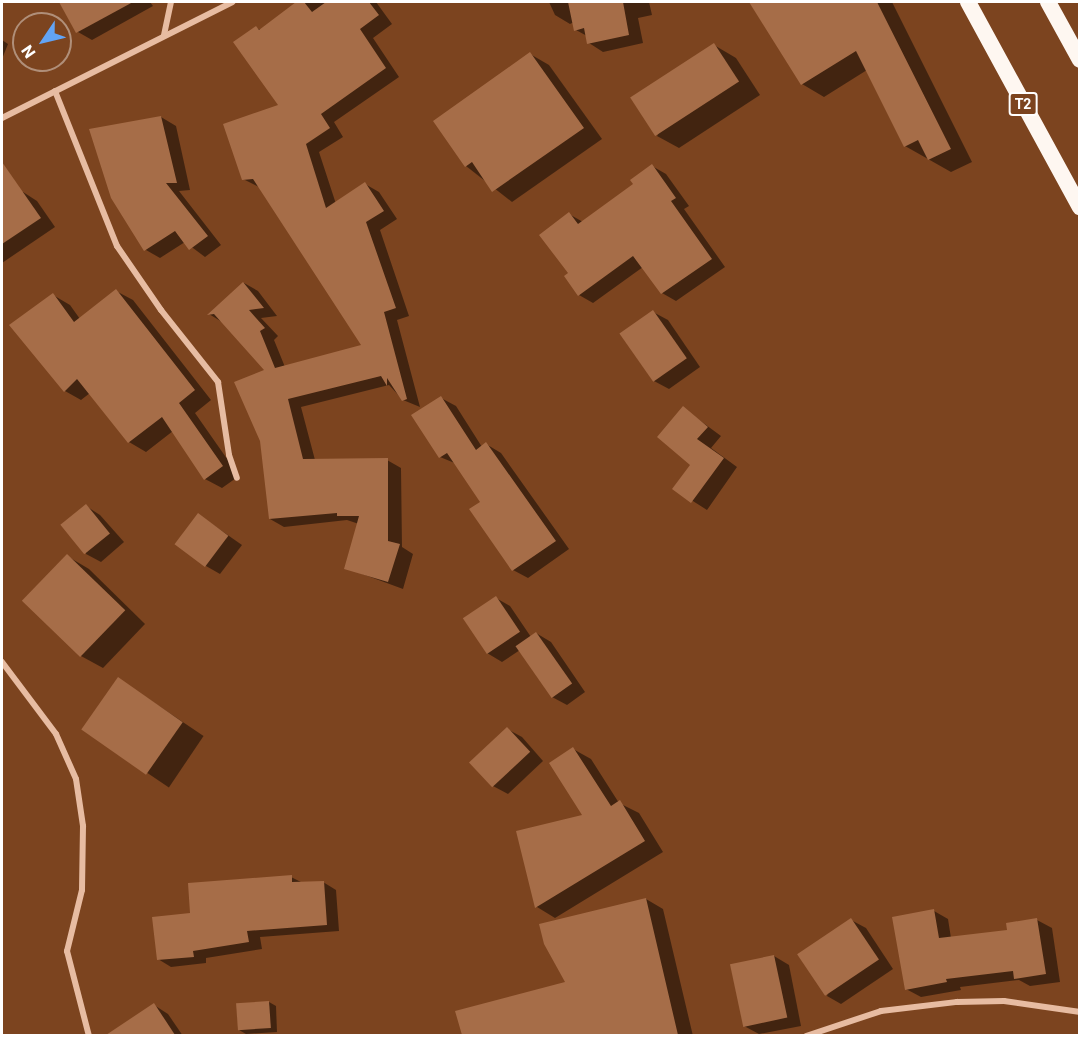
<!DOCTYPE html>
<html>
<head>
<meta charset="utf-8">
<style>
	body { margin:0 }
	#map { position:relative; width:1081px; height:1037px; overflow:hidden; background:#7c441f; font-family:Roboto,sans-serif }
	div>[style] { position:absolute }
	.shadow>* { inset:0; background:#0007; transform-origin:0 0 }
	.building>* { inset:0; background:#a66d48; transform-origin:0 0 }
	.minor>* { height:6px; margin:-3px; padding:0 3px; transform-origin:3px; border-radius:3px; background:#e7bca2 }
	.trunk>* { height:16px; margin:-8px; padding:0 8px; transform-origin:8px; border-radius:8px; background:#fef7f1 }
	span { translate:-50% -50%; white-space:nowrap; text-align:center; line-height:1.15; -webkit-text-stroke:4.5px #7c441f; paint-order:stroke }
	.shield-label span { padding:2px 4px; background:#7c441f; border:2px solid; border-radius:4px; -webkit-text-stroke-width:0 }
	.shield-label { font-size:14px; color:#fff; font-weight:700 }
	.frame { position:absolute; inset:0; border:3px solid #fff; pointer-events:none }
	.north { position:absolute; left:12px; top:12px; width:60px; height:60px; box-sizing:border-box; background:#7c441f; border:2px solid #b08f79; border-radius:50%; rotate:235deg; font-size:16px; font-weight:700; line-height:24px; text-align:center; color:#fff }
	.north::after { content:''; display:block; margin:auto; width:21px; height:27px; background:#62a4f5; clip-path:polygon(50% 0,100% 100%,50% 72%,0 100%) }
</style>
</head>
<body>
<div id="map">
	<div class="shadow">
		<i style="clip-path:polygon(61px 2px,150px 2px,153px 6px,92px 40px,78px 32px)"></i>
		<i style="clip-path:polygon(299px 2px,376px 2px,392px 24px,373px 38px,399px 77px,334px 122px,343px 137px,319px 152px,336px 204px,365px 184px,379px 192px,397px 219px,380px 230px,409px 316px,397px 320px,420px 407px,403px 400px,389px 385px,301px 407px,315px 460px,387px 460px,401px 468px,402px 547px,413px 554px,403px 589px,346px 568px,359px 524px,347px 520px,284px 527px,270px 519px,266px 370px,222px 322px,209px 314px,244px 283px,258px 291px,277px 316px,261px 318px,278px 336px,274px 340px,285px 367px,363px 346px,259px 187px,243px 179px,280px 106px,256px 28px,261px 30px)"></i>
		<i style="clip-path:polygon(549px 2px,649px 2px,652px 15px,638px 18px,643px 43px,603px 52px,589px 43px,587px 36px,576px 30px,574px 22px,570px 24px,555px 15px)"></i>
		<i style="clip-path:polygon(766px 2px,892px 2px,972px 162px,951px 172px,905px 146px,867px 70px,824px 97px,802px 84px,755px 8px)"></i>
		<i style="clip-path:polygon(2px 40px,8px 44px,2px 59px)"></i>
		<i style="clip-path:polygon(714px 45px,736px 58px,760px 95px,679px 148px,657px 136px)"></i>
		<i style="clip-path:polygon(530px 54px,549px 65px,602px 139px,512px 202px,466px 166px)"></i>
		<i style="clip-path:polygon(161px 117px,176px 126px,190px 190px,179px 191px,221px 245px,205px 257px,185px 242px,160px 258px,146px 250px)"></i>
		<i style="clip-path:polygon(652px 166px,666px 174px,689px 206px,684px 209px,725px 267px,676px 301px,662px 293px,643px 267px,593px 303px,579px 295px,570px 273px,569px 214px,583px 222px,635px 184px)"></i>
		<i style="clip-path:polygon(23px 192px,37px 201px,55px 227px,2px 263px,2px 208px)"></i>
		<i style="clip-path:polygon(116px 291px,133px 300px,211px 400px,195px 413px,239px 476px,222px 488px,205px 479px,173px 431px,146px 452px,129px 442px,90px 393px,81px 400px,65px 391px,53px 295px,70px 305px,80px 319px)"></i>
		<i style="clip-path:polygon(653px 312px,668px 320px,700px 367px,669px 389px,654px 381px)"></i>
		<i style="clip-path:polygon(441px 398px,456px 406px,482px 447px,486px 444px,501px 453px,569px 549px,528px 578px,513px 570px,483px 502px,457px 464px,440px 457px)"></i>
		<i style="clip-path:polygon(683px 408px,721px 436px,711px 448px,737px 467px,707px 510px,674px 489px,692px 464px)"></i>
		<i style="clip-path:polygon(86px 506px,100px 515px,124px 542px,101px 562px,86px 554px)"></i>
		<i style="clip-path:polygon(199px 515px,242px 545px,220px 574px,206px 566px)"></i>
		<i style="clip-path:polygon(67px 556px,89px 569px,145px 624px,103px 668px,81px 656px)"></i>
		<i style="clip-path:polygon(496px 598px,510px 606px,531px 637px,536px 633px,551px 642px,585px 692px,567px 705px,552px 697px,520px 650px,502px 662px,487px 653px)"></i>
		<i style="left:119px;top:679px;width:102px;height:62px;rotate:34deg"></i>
		<i style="clip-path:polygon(507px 729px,522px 737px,543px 761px,508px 794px,493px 786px,471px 762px)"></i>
		<i style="clip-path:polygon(573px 749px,591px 759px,619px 803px,639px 813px,663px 852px,555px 918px,537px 907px,518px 832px,585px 816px)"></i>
		<i style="clip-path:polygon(291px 877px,303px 883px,323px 882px,336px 890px,339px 931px,260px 937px,262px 949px,206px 958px,206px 963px,171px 967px,158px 959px,192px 915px)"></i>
		<i style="clip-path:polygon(646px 899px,663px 909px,693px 1036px,463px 1036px,457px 1012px,567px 983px)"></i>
		<i style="clip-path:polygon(934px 911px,948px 919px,951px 938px,1009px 931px,1037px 920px,1052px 928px,1060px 982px,1030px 986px,1019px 980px,960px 987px,961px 990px,921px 997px,906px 989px)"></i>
		<i style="clip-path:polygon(851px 920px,866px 928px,893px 969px,841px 1004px,827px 996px)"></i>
		<i style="clip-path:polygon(774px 956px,789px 965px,801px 1026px,759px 1034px,744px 1026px)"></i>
		<i style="clip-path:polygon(269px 1002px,276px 1006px,277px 1032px,246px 1034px,239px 1030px)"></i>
		<i style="clip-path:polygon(154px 1005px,168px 1014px,183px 1036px,117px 1036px,115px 1031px)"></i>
	</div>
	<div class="building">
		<i style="clip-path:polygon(59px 2px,133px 2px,76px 33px)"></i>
		<i style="clip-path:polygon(296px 2px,304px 2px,312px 12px,326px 2px,369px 2px,379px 15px,360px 29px,386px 68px,321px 114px,330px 128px,306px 144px,326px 208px,365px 182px,384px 211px,366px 222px,396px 308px,384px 312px,407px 399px,402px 401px,387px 378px,387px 386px,381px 376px,288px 399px,303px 459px,388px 458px,388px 541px,400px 544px,388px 582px,344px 569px,359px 516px,337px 516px,337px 513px,269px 519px,260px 441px,234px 382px,264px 370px,214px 314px,207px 315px,243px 282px,264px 308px,249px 310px,265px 328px,260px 331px,275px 368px,361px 345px,253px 179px,242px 180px,223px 124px,278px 105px,233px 42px,256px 26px,259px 30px)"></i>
		<i style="clip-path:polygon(568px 2px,623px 2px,629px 35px,587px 44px,584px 28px,574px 31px)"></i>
		<i style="clip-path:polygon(749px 2px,877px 2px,951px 149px,928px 160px,918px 140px,904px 147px,856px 51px,801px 85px)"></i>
		<i style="left:714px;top:43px;width:46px;height:100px;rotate:57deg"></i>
		<i style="clip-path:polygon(530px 52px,584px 128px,492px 192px,472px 162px,465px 167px,433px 121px)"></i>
		<i style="clip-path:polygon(161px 116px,177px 183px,166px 183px,208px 236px,189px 250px,175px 231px,144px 251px,111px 198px,89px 129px)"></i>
		<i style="clip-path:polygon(2px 162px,41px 218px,2px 244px)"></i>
		<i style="clip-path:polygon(652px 164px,676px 198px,671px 201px,712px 259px,661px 294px,633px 256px,578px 296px,564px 276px,568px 273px,539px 235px,569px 212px,578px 224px,633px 184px,630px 180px)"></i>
		<i style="clip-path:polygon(116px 289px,195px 390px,179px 403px,223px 466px,204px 480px,162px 417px,128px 443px,77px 379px,64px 392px,9px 325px,53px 293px,74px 322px)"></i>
		<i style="left:653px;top:310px;width:59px;height:41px;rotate:55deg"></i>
		<i style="clip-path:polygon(441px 396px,476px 450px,486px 442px,556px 541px,512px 571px,469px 509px,480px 502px,447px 453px,439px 458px,411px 415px)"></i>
		<i style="clip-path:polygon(683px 406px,708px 427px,697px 439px,724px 458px,691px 503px,672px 489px,690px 465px,657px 437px)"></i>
		<i style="left:86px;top:504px;width:38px;height:33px;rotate:51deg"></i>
		<i style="left:198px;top:513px;width:38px;height:39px;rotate:37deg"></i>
		<i style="left:67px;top:554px;width:81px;height:65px;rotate:44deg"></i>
		<i style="left:496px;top:596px;width:43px;height:40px;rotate:56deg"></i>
		<i style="left:536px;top:632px;width:63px;height:25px;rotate:55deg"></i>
		<i style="left:118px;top:677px;width:79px;height:64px;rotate:35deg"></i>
		<i style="left:507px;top:727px;width:34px;height:52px;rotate:47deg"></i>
		<i style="clip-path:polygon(573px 747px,611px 806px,620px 800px,645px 841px,535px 908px,516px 831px,582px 815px,549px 763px)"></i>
		<i style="clip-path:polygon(292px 875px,292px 882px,324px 881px,327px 925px,247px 931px,249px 942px,193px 951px,194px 957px,157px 960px,152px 917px,190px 913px,188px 883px)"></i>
		<i style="clip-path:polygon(646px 898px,678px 1035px,462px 1035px,455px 1011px,565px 982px,544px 944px,539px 924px)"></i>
		<i style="clip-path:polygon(934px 909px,939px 938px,1007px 930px,1006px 923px,1037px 918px,1046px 974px,1014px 979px,1013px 971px,946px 979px,947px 982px,905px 990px,892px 917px)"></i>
		<i style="left:851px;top:918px;width:50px;height:65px;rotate:56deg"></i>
		<i style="left:774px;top:955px;width:64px;height:45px;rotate:78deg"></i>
		<i style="left:269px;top:1001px;width:27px;height:33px;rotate:86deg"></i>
		<i style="clip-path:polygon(154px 1003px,175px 1035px,106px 1035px)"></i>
	</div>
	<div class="minor">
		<i style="left:164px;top:35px;width:34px;rotate:-78deg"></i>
		<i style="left:55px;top:91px;width:167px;rotate:68.2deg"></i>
		<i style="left:117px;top:246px;width:78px;rotate:55.5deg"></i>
		<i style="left:161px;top:310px;width:92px;rotate:51.6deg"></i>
		<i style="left:218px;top:382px;width:74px;rotate:81.4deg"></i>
		<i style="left:229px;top:455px;width:24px;rotate:71deg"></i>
		<i style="left:2px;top:118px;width:258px;rotate:-26.7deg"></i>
		<i style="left:2px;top:662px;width:90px;rotate:53.1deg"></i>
		<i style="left:56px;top:734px;width:49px;rotate:66deg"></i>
		<i style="left:76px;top:779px;width:48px;rotate:81.5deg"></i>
		<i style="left:83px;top:826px;width:64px;rotate:90.9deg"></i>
		<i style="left:82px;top:890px;width:63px;rotate:103.8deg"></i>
		<i style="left:67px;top:951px;width:88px;rotate:75.5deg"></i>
		<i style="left:806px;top:1036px;width:79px;rotate:-18.4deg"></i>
		<i style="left:881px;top:1011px;width:77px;rotate:-6.8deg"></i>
		<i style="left:957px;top:1002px;width:47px;rotate:-1.2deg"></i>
		<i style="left:1004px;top:1001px;width:77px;rotate:8.2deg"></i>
	</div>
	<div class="trunk">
		<i style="left:968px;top:2px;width:234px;rotate:61.4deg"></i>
		<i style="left:1048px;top:2px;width:66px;rotate:61.1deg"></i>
	</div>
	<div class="shield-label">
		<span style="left:1023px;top:104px">T2</span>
	</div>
	<div class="frame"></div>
	<div class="north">N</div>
</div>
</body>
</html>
